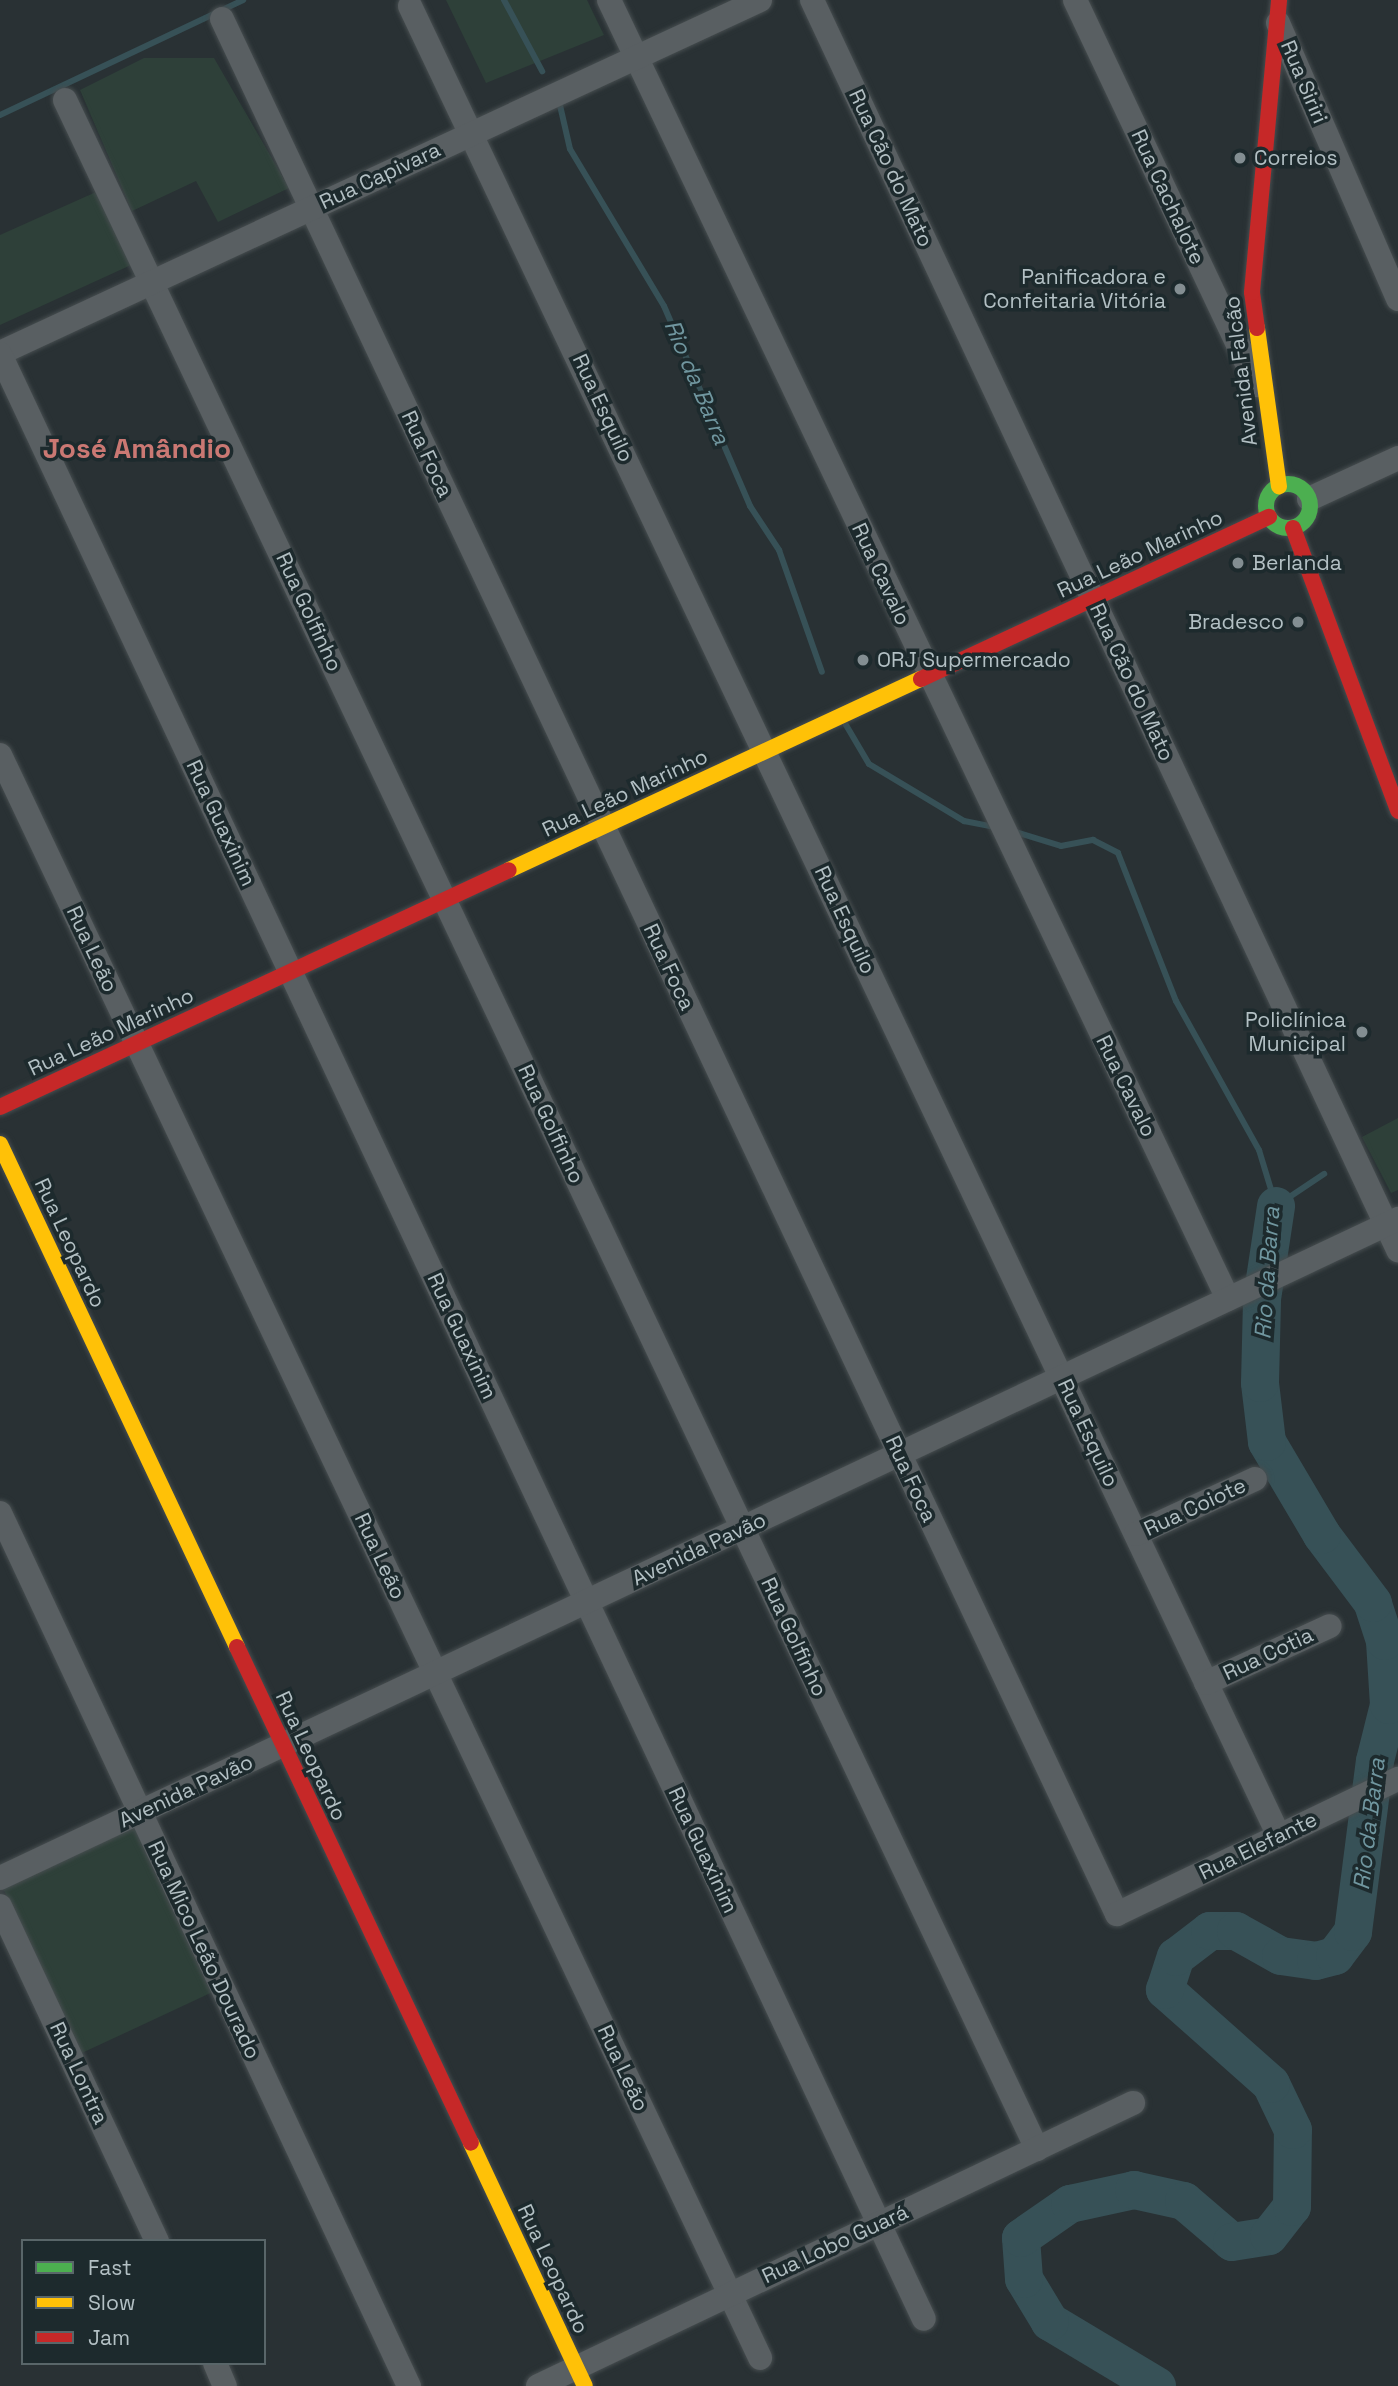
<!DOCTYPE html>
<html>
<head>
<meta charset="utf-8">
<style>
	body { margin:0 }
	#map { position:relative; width:1398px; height:2386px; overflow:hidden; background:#293134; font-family:"Space Grotesk",sans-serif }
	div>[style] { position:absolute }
	.green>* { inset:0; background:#2e4039; transform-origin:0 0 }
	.stream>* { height:6px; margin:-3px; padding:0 3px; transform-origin:3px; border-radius:3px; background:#375157 }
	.river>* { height:38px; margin:-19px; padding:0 19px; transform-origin:19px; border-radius:19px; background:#375157 }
	.roads { filter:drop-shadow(0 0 2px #464d4f) drop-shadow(0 0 2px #464d4f) }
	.street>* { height:24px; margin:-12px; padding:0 12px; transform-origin:12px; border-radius:12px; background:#595f62 }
	.fast>* { height:16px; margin:-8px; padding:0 8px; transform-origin:8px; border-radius:8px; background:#4caf50 }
	.fast>.ring { margin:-8px; padding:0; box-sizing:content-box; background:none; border:16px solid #4caf50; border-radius:50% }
	.slow>* { height:16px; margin:-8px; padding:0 8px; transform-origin:8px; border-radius:8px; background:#ffc107 }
	.jam>* { height:16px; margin:-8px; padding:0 8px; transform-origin:8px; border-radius:8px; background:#c62828 }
	.dots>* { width:19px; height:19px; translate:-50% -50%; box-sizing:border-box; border:4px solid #1d2a2d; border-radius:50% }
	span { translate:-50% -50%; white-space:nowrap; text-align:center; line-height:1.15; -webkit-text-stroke:7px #1d2a2d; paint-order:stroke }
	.street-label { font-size:21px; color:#b3c0c4 }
	.poi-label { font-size:21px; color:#b3c0c4 }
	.left { translate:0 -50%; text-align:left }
	.right { translate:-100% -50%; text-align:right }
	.water-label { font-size:23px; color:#70969f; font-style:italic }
	.district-label { font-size:28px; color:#ca7873; font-weight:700 }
	.legend { position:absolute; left:21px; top:2239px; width:245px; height:126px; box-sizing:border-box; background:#1d2a2d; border:2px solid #596669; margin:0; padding:9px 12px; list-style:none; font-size:21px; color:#b3c0c4 }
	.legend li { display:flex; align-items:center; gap:14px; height:35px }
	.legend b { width:35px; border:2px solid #596669 }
</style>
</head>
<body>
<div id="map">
	<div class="green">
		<i style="clip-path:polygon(446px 0,587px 0,604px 35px,486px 83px)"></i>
		<i style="clip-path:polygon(144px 58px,214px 58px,289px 188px,218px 222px,196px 181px,132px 211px,80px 90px)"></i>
		<i style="clip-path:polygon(96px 192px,131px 265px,0 325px,0 235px)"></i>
		<i style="clip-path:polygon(1398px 1118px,1398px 1190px,1391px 1193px,1362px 1137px)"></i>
		<i style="left:133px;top:1824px;width:186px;height:145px;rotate:65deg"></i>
	</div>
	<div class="stream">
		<i style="left:504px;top:0;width:81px;rotate:61.8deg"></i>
		<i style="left:559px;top:101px;width:49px;rotate:77.1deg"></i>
		<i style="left:570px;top:149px;width:183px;rotate:59.1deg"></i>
		<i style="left:664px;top:306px;width:218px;rotate:66.7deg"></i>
		<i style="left:750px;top:506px;width:53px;rotate:56.6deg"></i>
		<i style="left:779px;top:550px;width:129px;rotate:70.6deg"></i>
		<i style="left:0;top:115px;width:269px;rotate:-25.3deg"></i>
		<i style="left:846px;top:725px;width:45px;rotate:59.5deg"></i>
		<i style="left:869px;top:764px;width:111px;rotate:31deg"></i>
		<i style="left:964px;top:821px;width:32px;rotate:11deg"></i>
		<i style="left:1012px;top:831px;width:51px;rotate:17deg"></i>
		<i style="left:1061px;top:846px;width:33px;rotate:-11deg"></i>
		<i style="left:1093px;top:840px;width:28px;rotate:27deg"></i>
		<i style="left:1118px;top:853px;width:159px;rotate:68.6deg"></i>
		<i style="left:1176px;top:1001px;width:171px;rotate:60.9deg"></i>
		<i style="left:1259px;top:1150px;width:59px;rotate:73.1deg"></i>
		<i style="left:1276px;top:1206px;width:58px;rotate:-33.7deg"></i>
	</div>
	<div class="river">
		<i style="left:1157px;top:2386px;width:125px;rotate:-149.1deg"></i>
		<i style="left:1050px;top:2322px;width:50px;rotate:-121.2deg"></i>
		<i style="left:1024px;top:2279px;width:41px;rotate:-94.2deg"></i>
		<i style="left:1021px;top:2238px;width:60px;rotate:-34.8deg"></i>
		<i style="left:1070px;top:2204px;width:66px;rotate:-12.3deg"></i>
		<i style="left:1134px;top:2190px;width:51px;rotate:12.4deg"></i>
		<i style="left:1184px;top:2201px;width:63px;rotate:40.5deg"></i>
		<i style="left:1232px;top:2242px;width:37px;rotate:-9deg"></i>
		<i style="left:1269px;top:2236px;width:37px;rotate:-52deg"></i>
		<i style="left:1292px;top:2207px;width:77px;rotate:-89.3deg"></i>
		<i style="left:1293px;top:2130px;width:51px;rotate:-115.6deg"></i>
		<i style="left:1271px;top:2084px;width:142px;rotate:-138.4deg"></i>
		<i style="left:1165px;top:1990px;width:35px;rotate:-72deg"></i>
		<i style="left:1176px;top:1957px;width:43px;rotate:-37.4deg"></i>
		<i style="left:1210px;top:1931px;width:26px"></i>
		<i style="left:1236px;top:1931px;width:51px;rotate:29.1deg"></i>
		<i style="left:1281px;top:1956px;width:35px;rotate:8deg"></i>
		<i style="left:1316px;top:1961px;width:20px;rotate:-15deg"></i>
		<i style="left:1335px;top:1956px;width:30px;rotate:-53deg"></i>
		<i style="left:1353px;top:1932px;width:172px;rotate:-82.7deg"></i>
		<i style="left:1375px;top:1761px;width:58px;rotate:-76deg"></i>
		<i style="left:1389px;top:1705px;width:64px;rotate:-93.6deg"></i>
		<i style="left:1385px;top:1641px;width:40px;rotate:-108deg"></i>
		<i style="left:1373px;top:1603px;width:85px;rotate:-126.9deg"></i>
		<i style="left:1322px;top:1535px;width:108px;rotate:-120.6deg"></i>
		<i style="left:1267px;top:1442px;width:59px;rotate:-96.8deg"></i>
		<i style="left:1260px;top:1383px;width:84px;rotate:-88.6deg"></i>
		<i style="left:1262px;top:1299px;width:94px;rotate:-81.4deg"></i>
	</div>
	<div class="roads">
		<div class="street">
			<i style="left:609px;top:0;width:1439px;rotate:64.52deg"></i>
			<i style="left:812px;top:0;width:1381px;rotate:64.88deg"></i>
			<i style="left:1075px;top:0;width:426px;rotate:64.7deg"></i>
			<i style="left:410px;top:6px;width:2026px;rotate:64.6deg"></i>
			<i style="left:222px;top:19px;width:2096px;rotate:64.72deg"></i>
			<i style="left:1117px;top:1914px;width:312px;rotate:-25.7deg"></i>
			<i style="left:1278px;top:23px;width:301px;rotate:66.5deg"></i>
			<i style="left:65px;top:100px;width:2268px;rotate:64.62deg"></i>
			<i style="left:0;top:353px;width:838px;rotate:-24.91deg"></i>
			<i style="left:0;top:354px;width:2171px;rotate:64.82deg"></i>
			<i style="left:1309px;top:499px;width:98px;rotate:-24.7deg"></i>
			<i style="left:0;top:755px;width:1774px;rotate:64.63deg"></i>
			<i style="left:0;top:1513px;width:964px;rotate:64.9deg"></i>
			<i style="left:1136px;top:1534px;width:131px;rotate:-24.8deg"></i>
			<i style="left:1206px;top:1683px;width:136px;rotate:-24.7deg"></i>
			<i style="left:0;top:1878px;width:1546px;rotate:-25.24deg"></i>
			<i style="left:0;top:1906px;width:370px;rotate:64.9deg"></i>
			<i style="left:215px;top:2363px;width:25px;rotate:67deg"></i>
			<i style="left:538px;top:2386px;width:659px;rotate:-25.44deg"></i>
		</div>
		<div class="fast">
			<i class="ring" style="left:1266px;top:484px;width:28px;height:28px"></i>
		</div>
		<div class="slow">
			<i style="left:1257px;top:328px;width:160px;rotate:82.1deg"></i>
			<i style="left:509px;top:870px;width:454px;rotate:-24.9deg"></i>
			<i style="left:0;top:1144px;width:556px;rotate:64.77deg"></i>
			<i style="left:471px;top:2143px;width:268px;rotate:64.9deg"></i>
		</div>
		<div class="jam">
			<i style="left:1257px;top:328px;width:36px;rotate:-98deg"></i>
			<i style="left:1252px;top:292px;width:293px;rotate:-84.7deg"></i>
			<i style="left:1293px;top:528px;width:302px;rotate:69.6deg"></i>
			<i style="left:921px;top:679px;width:384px;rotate:-25deg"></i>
			<i style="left:0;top:1107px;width:561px;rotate:-24.97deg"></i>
			<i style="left:237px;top:1647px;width:548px;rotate:64.74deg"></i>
		</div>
	</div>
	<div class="dots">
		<i style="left:1240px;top:158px;background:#838e92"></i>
		<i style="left:1180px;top:289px;background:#838e92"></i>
		<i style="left:1238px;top:563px;background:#838e92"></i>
		<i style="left:1298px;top:622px;background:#838e92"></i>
		<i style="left:863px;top:660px;background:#838e92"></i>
		<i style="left:1362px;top:1032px;background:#838e92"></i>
	</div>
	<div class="street-label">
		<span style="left:1304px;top:82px;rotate:67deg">Rua Siriri</span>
		<span style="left:891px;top:168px;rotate:65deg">Rua Cão do Mato</span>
		<span style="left:380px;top:176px;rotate:-25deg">Rua Capivara</span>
		<span style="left:1168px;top:197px;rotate:65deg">Rua Cachalote</span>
		<span style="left:1241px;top:371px;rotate:-97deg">Avenida Falcão</span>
		<span style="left:603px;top:408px;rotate:65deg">Rua Esquilo</span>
		<span style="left:427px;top:454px;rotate:65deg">Rua Foca</span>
		<span style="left:1140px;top:554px;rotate:-25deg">Rua Leão Marinho</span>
		<span style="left:881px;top:574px;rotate:65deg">Rua Cavalo</span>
		<span style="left:309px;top:612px;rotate:65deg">Rua Golfinho</span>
		<span style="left:1132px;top:682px;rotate:65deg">Rua Cão do Mato</span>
		<span style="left:625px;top:793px;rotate:-25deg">Rua Leão Marinho</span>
		<span style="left:221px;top:823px;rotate:65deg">Rua Guaxinim</span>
		<span style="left:845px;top:920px;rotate:65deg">Rua Esquilo</span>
		<span style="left:92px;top:949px;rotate:65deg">Rua Leão</span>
		<span style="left:669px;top:967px;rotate:65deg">Rua Foca</span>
		<span style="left:111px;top:1032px;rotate:-25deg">Rua Leão Marinho</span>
		<span style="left:1126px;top:1086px;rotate:64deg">Rua Cavalo</span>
		<span style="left:551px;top:1124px;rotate:65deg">Rua Golfinho</span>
		<span style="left:70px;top:1243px;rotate:65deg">Rua Leopardo</span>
		<span style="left:462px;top:1336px;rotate:65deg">Rua Guaxinim</span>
		<span style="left:1088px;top:1433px;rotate:65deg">Rua Esquilo</span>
		<span style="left:911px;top:1479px;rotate:65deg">Rua Foca</span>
		<span style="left:1195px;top:1507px;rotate:-25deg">Rua Coiote</span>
		<span style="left:699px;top:1549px;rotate:-25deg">Avenida Pavão</span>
		<span style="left:380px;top:1556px;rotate:65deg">Rua Leão</span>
		<span style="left:794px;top:1637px;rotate:65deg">Rua Golfinho</span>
		<span style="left:1268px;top:1654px;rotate:-25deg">Rua Cotia</span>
		<span style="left:311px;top:1756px;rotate:65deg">Rua Leopardo</span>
		<span style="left:186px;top:1791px;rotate:-25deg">Avenida Pavão</span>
		<span style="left:1258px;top:1846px;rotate:-26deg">Rua Elefante</span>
		<span style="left:703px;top:1850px;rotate:65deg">Rua Guaxinim</span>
		<span style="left:204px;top:1950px;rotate:65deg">Rua Mico Leão Dourado</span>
		<span style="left:623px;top:2068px;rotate:65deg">Rua Leão</span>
		<span style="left:79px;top:2073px;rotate:65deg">Rua Lontra</span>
		<span style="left:835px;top:2244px;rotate:-25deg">Rua Lobo Guará</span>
		<span style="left:553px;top:2269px;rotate:65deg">Rua Leopardo</span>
	</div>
	<div class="poi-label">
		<span class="left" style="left:1254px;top:158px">Correios</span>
		<span class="right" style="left:1166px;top:289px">Panificadora e<br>Confeitaria Vitória</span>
		<span class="left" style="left:1252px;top:563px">Berlanda</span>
		<span class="right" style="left:1284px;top:622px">Bradesco</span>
		<span class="left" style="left:877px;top:660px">ORJ Supermercado</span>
		<span class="right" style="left:1346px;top:1032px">Policlínica<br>Municipal</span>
	</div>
	<div class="water-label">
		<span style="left:697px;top:382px;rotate:67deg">Rio da Barra</span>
		<span style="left:1267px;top:1273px;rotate:-86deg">Rio da Barra</span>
		<span style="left:1369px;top:1824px;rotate:-83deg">Rio da Barra</span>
	</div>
	<div class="district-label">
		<span style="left:137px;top:448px">José Amândio</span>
	</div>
	<ul class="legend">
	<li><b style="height:9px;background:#4caf50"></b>Fast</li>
	<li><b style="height:9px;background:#ffc107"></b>Slow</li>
	<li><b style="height:9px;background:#c62828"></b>Jam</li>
	</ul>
</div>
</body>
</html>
